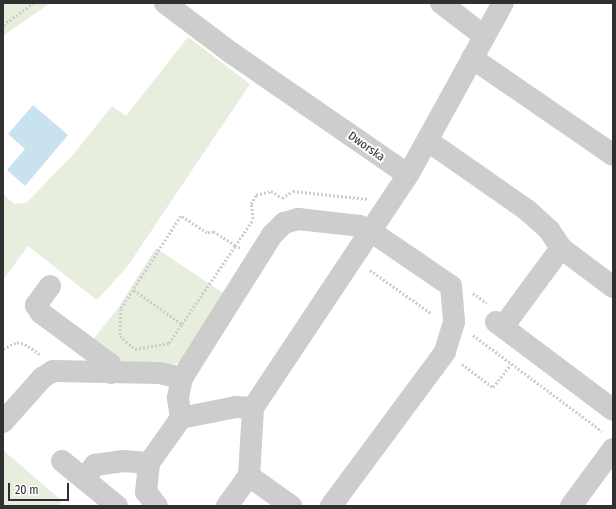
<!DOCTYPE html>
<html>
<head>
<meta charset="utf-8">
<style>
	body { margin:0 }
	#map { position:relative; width:616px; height:509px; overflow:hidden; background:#fff; font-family:"Fira Sans Condensed",sans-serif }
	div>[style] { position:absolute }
	.green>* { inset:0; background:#e7eedd }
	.water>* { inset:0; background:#c8e3ef }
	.path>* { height:2.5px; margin-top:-1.25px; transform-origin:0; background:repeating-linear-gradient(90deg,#cdcdcd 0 2px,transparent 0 4px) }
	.minor>* { height:22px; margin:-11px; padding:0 11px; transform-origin:11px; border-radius:11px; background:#cdcdcd }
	span { translate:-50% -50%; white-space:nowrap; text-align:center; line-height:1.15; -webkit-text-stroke:4px #fff; paint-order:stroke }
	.street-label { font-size:12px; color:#303030 }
	.frame { position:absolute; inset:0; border:4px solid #303030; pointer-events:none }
	.scale { position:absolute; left:8px; top:483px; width:61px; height:18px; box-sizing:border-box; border:2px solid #303030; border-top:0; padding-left:5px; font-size:12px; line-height:14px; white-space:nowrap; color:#303030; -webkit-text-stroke:3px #fff; paint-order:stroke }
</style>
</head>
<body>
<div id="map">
	<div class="green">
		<i style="clip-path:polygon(3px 3px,50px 3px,3px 36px)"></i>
		<i style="clip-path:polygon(188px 37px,250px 84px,127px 267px,97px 300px,28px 246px,3px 280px,3px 194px,14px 204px,26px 203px,72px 156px,112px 106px,126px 116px)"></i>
		<i style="clip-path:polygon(156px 248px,226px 295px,184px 360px,170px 367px,121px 367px,91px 342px,118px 308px)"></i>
		<i style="clip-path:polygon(3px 450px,62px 501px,58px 506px,3px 506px)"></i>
	</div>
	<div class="water">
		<i style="clip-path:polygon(33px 105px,68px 135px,25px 186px,7px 170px,25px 149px,8px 134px)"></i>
	</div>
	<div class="path">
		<i style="left:3px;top:25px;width:37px;rotate:-36deg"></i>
		<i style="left:240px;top:248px;width:5px;rotate:-158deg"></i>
		<i style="left:235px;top:246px;width:25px;rotate:-146deg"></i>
		<i style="left:214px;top:232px;width:7px;rotate:172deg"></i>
		<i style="left:207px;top:233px;width:31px;rotate:-147deg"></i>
		<i style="left:181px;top:216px;width:111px;rotate:122.8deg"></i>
		<i style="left:121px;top:309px;width:27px;rotate:92deg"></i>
		<i style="left:120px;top:336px;width:20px;rotate:41deg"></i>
		<i style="left:135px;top:349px;width:35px;rotate:-10deg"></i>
		<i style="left:169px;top:343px;width:23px;rotate:-56deg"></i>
		<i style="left:182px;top:324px;width:94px;rotate:-55.8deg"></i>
		<i style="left:235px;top:246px;width:32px;rotate:-56deg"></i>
		<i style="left:253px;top:219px;width:15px;rotate:-98deg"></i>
		<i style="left:251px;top:204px;width:10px;rotate:-61deg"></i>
		<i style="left:256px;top:195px;width:16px;rotate:-15deg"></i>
		<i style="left:271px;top:191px;width:13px;rotate:32deg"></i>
		<i style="left:282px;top:198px;width:13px;rotate:-32deg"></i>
		<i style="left:293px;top:191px;width:75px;rotate:6.1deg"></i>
		<i style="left:370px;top:270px;width:75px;rotate:35.2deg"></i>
		<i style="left:134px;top:290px;width:59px;rotate:35.3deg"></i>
		<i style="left:473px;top:293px;width:17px;rotate:36deg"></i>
		<i style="left:473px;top:335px;width:161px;rotate:36.7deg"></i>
		<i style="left:3px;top:349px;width:16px;rotate:-27deg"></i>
		<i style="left:17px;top:342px;width:8px;rotate:14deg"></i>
		<i style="left:25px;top:344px;width:18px;rotate:34deg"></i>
		<i style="left:462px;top:364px;width:39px;rotate:37deg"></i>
		<i style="left:493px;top:387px;width:29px;rotate:-52deg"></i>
	</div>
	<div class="minor">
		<i style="left:165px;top:3px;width:81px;rotate:37deg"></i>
		<i style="left:230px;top:52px;width:216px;rotate:34.6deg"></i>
		<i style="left:441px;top:3px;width:54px;rotate:37.5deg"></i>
		<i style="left:472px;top:58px;width:171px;rotate:34.5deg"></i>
		<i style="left:428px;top:141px;width:121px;rotate:34.9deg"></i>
		<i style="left:527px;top:210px;width:30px;rotate:42deg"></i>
		<i style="left:549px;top:230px;width:22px;rotate:56deg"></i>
		<i style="left:561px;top:248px;width:65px;rotate:36.9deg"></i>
		<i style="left:50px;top:286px;width:24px;rotate:126deg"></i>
		<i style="left:36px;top:305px;width:9px;rotate:58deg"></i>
		<i style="left:41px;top:313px;width:86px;rotate:36.5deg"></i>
		<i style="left:110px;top:364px;width:9px;rotate:84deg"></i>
		<i style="left:496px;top:322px;width:146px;rotate:36.9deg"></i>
		<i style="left:503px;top:327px;width:98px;rotate:-53.7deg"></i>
		<i style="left:181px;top:418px;width:20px;rotate:-99deg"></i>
		<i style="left:178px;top:398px;width:20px;rotate:-79deg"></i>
		<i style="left:182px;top:378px;width:169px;rotate:-57.8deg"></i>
		<i style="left:272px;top:235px;width:17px;rotate:-45deg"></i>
		<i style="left:284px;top:223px;width:15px;rotate:-16deg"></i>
		<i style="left:298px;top:219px;width:62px;rotate:6.4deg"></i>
		<i style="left:360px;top:226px;width:10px;rotate:24deg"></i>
		<i style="left:369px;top:230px;width:99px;rotate:34.3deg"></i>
		<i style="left:451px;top:286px;width:36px;rotate:85deg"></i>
		<i style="left:454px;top:322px;width:31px;rotate:107deg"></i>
		<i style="left:445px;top:352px;width:192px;rotate:126.5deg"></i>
		<i style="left:3px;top:422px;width:59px;rotate:-48.4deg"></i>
		<i style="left:42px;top:378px;width:13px;rotate:-32deg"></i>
		<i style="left:53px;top:371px;width:106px;rotate:1.1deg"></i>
		<i style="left:159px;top:373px;width:24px;rotate:12deg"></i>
		<i style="left:62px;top:461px;width:71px;rotate:39.3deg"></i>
		<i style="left:249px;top:476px;width:52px;rotate:35.5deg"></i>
		<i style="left:84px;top:479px;width:18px;rotate:-52deg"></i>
		<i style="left:95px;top:465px;width:27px;rotate:-8deg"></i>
		<i style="left:122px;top:461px;width:27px;rotate:4deg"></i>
		<i style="left:157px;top:506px;width:18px;rotate:-128deg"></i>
		<i style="left:146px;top:492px;width:29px;rotate:-84deg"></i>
		<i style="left:149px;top:463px;width:55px;rotate:-54.6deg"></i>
		<i style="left:181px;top:418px;width:56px;rotate:-11.3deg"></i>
		<i style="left:236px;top:407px;width:17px;rotate:3deg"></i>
		<i style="left:227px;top:506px;width:37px;rotate:-54deg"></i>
		<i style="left:249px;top:476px;width:68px;rotate:-86.6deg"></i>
		<i style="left:253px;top:408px;width:280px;rotate:-56.4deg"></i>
		<i style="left:408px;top:175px;width:196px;rotate:-61.1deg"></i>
		<i style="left:571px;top:506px;width:71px;rotate:-53.6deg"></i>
	</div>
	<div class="street-label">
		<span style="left:366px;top:147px;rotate:35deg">Dworska</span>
	</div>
	<div class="frame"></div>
	<div class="scale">20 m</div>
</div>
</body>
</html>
